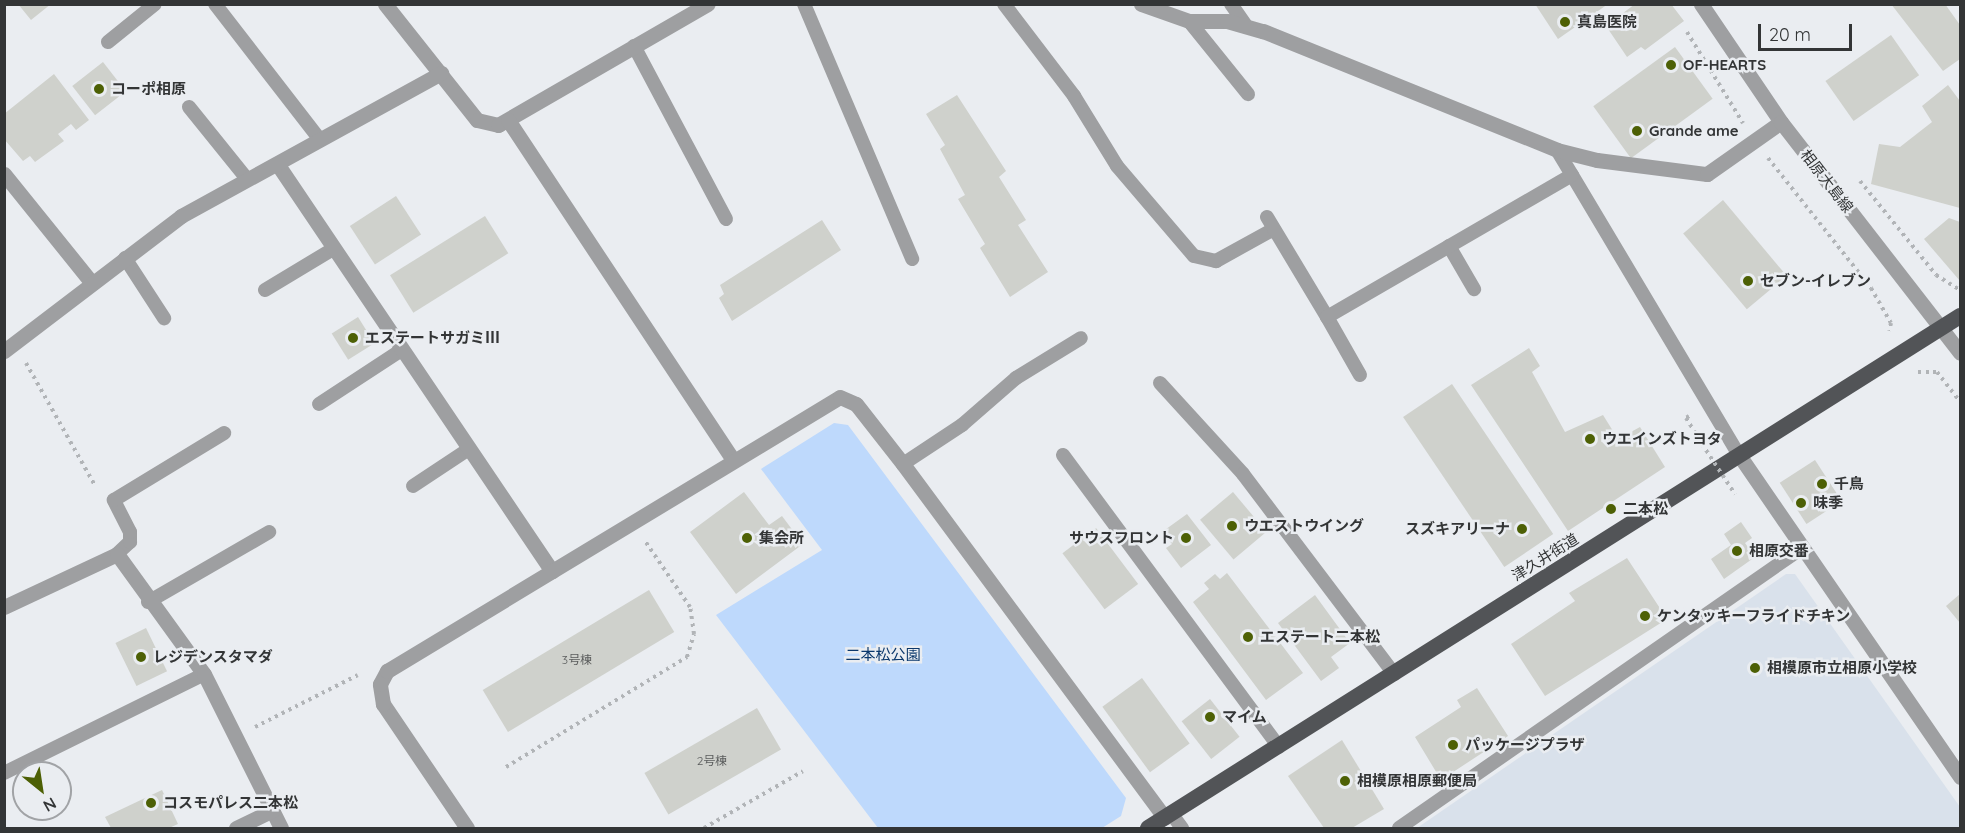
<!DOCTYPE html>
<html>
<head>
<meta charset="utf-8">
<style>
	body { margin:0 }
	#map { position:relative; width:1965px; height:833px; overflow:hidden; background:#eaedf1; font-family:Quicksand,"Noto Sans JP",sans-serif }
	div>[style] { position:absolute }
	.built>* { inset:0; background:#d9e1eb }
	.green>* { inset:0; background:#bed9fc }
	.building>* { inset:0; background:#cfd1cc; transform-origin:0 0 }
	.path>* { height:4px; margin-top:-2px; transform-origin:0; background:repeating-linear-gradient(90deg,#b1b4b7 0 3px,transparent 0 7.5px) }
	.service>* { height:14px; margin:-7px; padding:0 7px; transform-origin:7px; border-radius:7px; background:#9e9fa1 }
	.minor>* { height:15px; margin:-7.5px; padding:0 7.5px; transform-origin:7.5px; border-radius:7.5px; background:#9e9fa1 }
	.tertiary>* { height:15px; margin:-7.5px; padding:0 7.5px; transform-origin:7.5px; border-radius:7.5px; background:#9e9fa1 }
	.trunk>* { height:16px; margin:-8px; padding:0 8px; transform-origin:8px; border-radius:8px; background:#525457 }
	.path-bridge>* { height:4px; margin-top:-2px; transform-origin:0; background:repeating-linear-gradient(90deg,#b1b4b7 0 3px,transparent 0 7.5px) }
	.dots>* { width:16px; height:16px; translate:-50% -50%; box-sizing:border-box; border:3px solid #eaedf1; border-radius:50% }
	span { translate:-50% -50%; white-space:nowrap; text-align:center; line-height:1.15; -webkit-text-stroke:5px #eaedf1; paint-order:stroke }
	.number-label { font-size:12px; color:#5a5c5c }
	.number-label span { -webkit-text-stroke-width:0 }
	.poi-label { font-size:15px; color:#333536; font-weight:700 }
	.left { translate:0 -50%; text-align:left }
	.right { translate:-100% -50%; text-align:right }
	.street-label { font-size:15px; color:#333536 }
	.park-label { font-size:15px; color:#0b386c }
	.frame { position:absolute; inset:0; border:6px solid #333536; pointer-events:none }
	.north { position:absolute; left:12px; top:761px; width:60px; height:60px; box-sizing:border-box; background:#eaedf1; border:2px solid #a1a3a6; border-radius:50%; rotate:150deg; font-size:16px; font-weight:700; line-height:24px; text-align:center; color:#333536 }
	.north::after { content:''; display:block; margin:auto; width:21px; height:27px; background:#4d6005; clip-path:polygon(50% 0,100% 100%,50% 72%,0 100%) }
	.scale { position:absolute; left:1758px; top:24px; width:94px; height:27px; box-sizing:border-box; border:3px solid #333536; border-top:0; padding-left:8px; font-size:18px; line-height:21px; white-space:nowrap; color:#333536; -webkit-text-stroke:4px #eaedf1; paint-order:stroke }
</style>
</head>
<body>
<div id="map">
	<div class="built">
		<i style="clip-path:polygon(1786px 574px,1795px 574px,1960px 807px,1960px 828px,1417px 828px)"></i>
	</div>
	<div class="green">
		<i style="clip-path:polygon(834px 423px,848px 425px,1126px 798px,1121px 816px,1102px 828px,878px 828px,716px 615px,822px 550px,761px 469px)"></i>
	</div>
	<div class="building">
		<i style="clip-path:polygon(18px 4px,51px 4px,31px 20px)"></i>
		<i style="clip-path:polygon(1535px 4px,1608px 4px,1558px 39px)"></i>
		<i style="clip-path:polygon(1635px 4px,1671px 4px,1684px 21px,1645px 50px,1641px 47px,1627px 57px,1606px 26px)"></i>
		<i style="clip-path:polygon(1891px 4px,1945px 4px,1960px 25px,1960px 59px,1943px 71px)"></i>
		<i style="left:1891px;top:35px;width:49px;height:80px;rotate:55deg"></i>
		<i style="left:1675px;top:47px;width:64px;height:101px;rotate:54deg"></i>
		<i style="left:103px;top:62px;width:37px;height:39px;rotate:52deg"></i>
		<i style="clip-path:polygon(54px 74px,89px 120px,76px 130px,71px 124px,58px 134px,64px 141px,35px 162px,30px 156px,23px 161px,4px 139px,4px 114px)"></i>
		<i style="clip-path:polygon(1948px 85px,1960px 101px,1960px 208px,1871px 184px,1879px 144px,1900px 147px,1932px 122px,1922px 106px)"></i>
		<i style="clip-path:polygon(957px 95px,1006px 171px,999px 177px,1026px 220px,1018px 225px,1048px 272px,1010px 297px,980px 248px,985px 244px,958px 199px,965px 195px,940px 149px,945px 145px,926px 114px)"></i>
		<i style="left:396px;top:196px;width:46px;height:55px;rotate:57deg"></i>
		<i style="left:1723px;top:200px;width:99px;height:52px;rotate:50deg"></i>
		<i style="left:485px;top:216px;width:44px;height:112px;rotate:58deg"></i>
		<i style="clip-path:polygon(1949px 218px,1960px 222px,1960px 281px,1924px 239px)"></i>
		<i style="clip-path:polygon(822px 220px,841px 250px,732px 321px,719px 298px,724px 294px,720px 285px)"></i>
		<i style="left:358px;top:317px;width:31px;height:31px;rotate:58deg"></i>
		<i style="clip-path:polygon(1529px 348px,1540px 366px,1532px 372px,1565px 432px,1603px 415px,1618px 439px,1640px 427px,1665px 467px,1568px 531px,1471px 385px)"></i>
		<i style="left:1452px;top:384px;width:181px;height:59px;rotate:56deg"></i>
		<i style="left:1815px;top:460px;width:49px;height:42px;rotate:57deg"></i>
		<i style="clip-path:polygon(744px 492px,769px 525px,782px 516px,803px 544px,736px 594px,690px 532px)"></i>
		<i style="left:1233px;top:492px;width:52px;height:43px;rotate:50deg"></i>
		<i style="clip-path:polygon(1187px 514px,1211px 545px,1181px 568px,1166px 548px,1172px 544px,1162px 532px)"></i>
		<i style="clip-path:polygon(1741px 522px,1752px 538px,1745px 543px,1755px 557px,1724px 579px,1711px 559px,1731px 545px,1724px 534px)"></i>
		<i style="left:1096px;top:528px;width:70px;height:42px;rotate:53deg"></i>
		<i style="clip-path:polygon(1627px 558px,1667px 619px,1545px 696px,1511px 644px,1575px 601px,1569px 593px)"></i>
		<i style="clip-path:polygon(1227px 573px,1303px 673px,1266px 700px,1193px 602px,1209px 589px,1204px 583px,1215px 574px,1220px 579px)"></i>
		<i style="left:649px;top:590px;width:49px;height:194px;rotate:59deg"></i>
		<i style="clip-path:polygon(1960px 594px,1960px 623px,1946px 606px)"></i>
		<i style="clip-path:polygon(1315px 595px,1350px 643px,1331px 657px,1339px 668px,1321px 681px,1278px 623px)"></i>
		<i style="left:146px;top:628px;width:48px;height:34px;rotate:64deg"></i>
		<i style="left:1142px;top:678px;width:81px;height:49px;rotate:54deg"></i>
		<i style="clip-path:polygon(1477px 688px,1508px 736px,1441px 780px,1415px 737px,1461px 707px,1457px 700px)"></i>
		<i style="left:1210px;top:699px;width:48px;height:36px;rotate:52deg"></i>
		<i style="left:757px;top:708px;width:48px;height:130px;rotate:60deg"></i>
		<i style="clip-path:polygon(1342px 740px,1384px 809px,1352px 828px,1324px 828px,1288px 776px)"></i>
		<i style="clip-path:polygon(162px 790px,178px 824px,169px 828px,111px 828px,105px 817px)"></i>
	</div>
	<div class="path">
		<i style="left:1687px;top:32px;width:107px;rotate:58.4deg"></i>
		<i style="left:1768px;top:158px;width:166px;rotate:51.6deg"></i>
		<i style="left:1871px;top:288px;width:40px;rotate:60.3deg"></i>
		<i style="left:1891px;top:323px;width:8px;rotate:104deg"></i>
		<i style="left:1860px;top:181px;width:121px;rotate:51deg"></i>
		<i style="left:1936px;top:275px;width:28px;rotate:32deg"></i>
		<i style="left:26px;top:363px;width:142px;rotate:60.6deg"></i>
		<i style="left:1918px;top:372px;width:19px"></i>
		<i style="left:1937px;top:372px;width:37px;rotate:52deg"></i>
		<i style="left:1689px;top:416px;width:4px;rotate:146deg"></i>
		<i style="left:1686px;top:418px;width:31px;rotate:58deg"></i>
		<i style="left:255px;top:727px;width:115px;rotate:-26.8deg"></i>
		<i style="left:506px;top:767px;width:212px;rotate:-31.3deg"></i>
		<i style="left:687px;top:657px;width:24px;rotate:-73deg"></i>
		<i style="left:694px;top:634px;width:27px;rotate:-98deg"></i>
		<i style="left:690px;top:607px;width:80px;rotate:-124.3deg"></i>
		<i style="left:704px;top:828px;width:114px;rotate:-29.9deg"></i>
	</div>
	<div class="service">
		<i style="left:215px;top:4px;width:172px;rotate:52.3deg"></i>
		<i style="left:804px;top:4px;width:277px;rotate:67deg"></i>
		<i style="left:1004px;top:4px;width:116px;rotate:52.7deg"></i>
		<i style="left:1074px;top:96px;width:82px;rotate:58.4deg"></i>
		<i style="left:1117px;top:166px;width:118px;rotate:49.5deg"></i>
		<i style="left:1194px;top:256px;width:23px;rotate:13deg"></i>
		<i style="left:1216px;top:261px;width:66px;rotate:-28.9deg"></i>
		<i style="left:1231px;top:4px;width:24px;rotate:55deg"></i>
		<i style="left:1189px;top:21px;width:94px;rotate:51.1deg"></i>
		<i style="left:108px;top:42px;width:60px;rotate:-39deg"></i>
		<i style="left:634px;top:46px;width:196px;rotate:62deg"></i>
		<i style="left:189px;top:107px;width:92px;rotate:51.1deg"></i>
		<i style="left:1572px;top:175px;width:326px;rotate:59.2deg"></i>
		<i style="left:1267px;top:217px;width:117px;rotate:59deg"></i>
		<i style="left:1449px;top:246px;width:50px;rotate:59.8deg"></i>
		<i style="left:125px;top:258px;width:72px;rotate:57deg"></i>
		<i style="left:265px;top:290px;width:79px;rotate:-31.1deg"></i>
		<i style="left:1360px;top:375px;width:67px;rotate:-119.6deg"></i>
		<i style="left:1327px;top:317px;width:283px;rotate:-30.1deg"></i>
		<i style="left:1572px;top:175px;width:29px;rotate:-121deg"></i>
		<i style="left:1160px;top:383px;width:123px;rotate:47.6deg"></i>
		<i style="left:1243px;top:474px;width:251px;rotate:52.9deg"></i>
		<i style="left:319px;top:404px;width:97px;rotate:-33.2deg"></i>
		<i style="left:1063px;top:455px;width:363px;rotate:53.5deg"></i>
		<i style="left:903px;top:464px;width:71px;rotate:-33.5deg"></i>
		<i style="left:962px;top:425px;width:72px;rotate:-41deg"></i>
		<i style="left:1016px;top:378px;width:76px;rotate:-31.6deg"></i>
		<i style="left:413px;top:486px;width:67px;rotate:-33.5deg"></i>
		<i style="left:117px;top:554px;width:18px;rotate:-43deg"></i>
		<i style="left:130px;top:542px;width:10px;rotate:-90deg"></i>
		<i style="left:130px;top:532px;width:36px;rotate:-117deg"></i>
		<i style="left:114px;top:500px;width:129px;rotate:-31.3deg"></i>
		<i style="left:148px;top:602px;width:140px;rotate:-30deg"></i>
		<i style="left:4px;top:773px;width:223px;rotate:-26.3deg"></i>
		<i style="left:1171px;top:813px;width:19px;rotate:54deg"></i>
		<i style="left:1399px;top:828px;width:489px;rotate:-34.8deg"></i>
	</div>
	<div class="minor">
		<i style="left:385px;top:4px;width:148px;rotate:51.6deg"></i>
		<i style="left:477px;top:120px;width:22px;rotate:13deg"></i>
		<i style="left:498px;top:125px;width:242px;rotate:-30deg"></i>
		<i style="left:1141px;top:4px;width:51px;rotate:19.5deg"></i>
		<i style="left:1189px;top:21px;width:38px"></i>
		<i style="left:1227px;top:21px;width:37px;rotate:16deg"></i>
		<i style="left:1263px;top:31px;width:317px;rotate:22deg"></i>
		<i style="left:1557px;top:150px;width:41px;rotate:14deg"></i>
		<i style="left:1597px;top:160px;width:111px;rotate:7.3deg"></i>
		<i style="left:1707px;top:174px;width:90px;rotate:-35.1deg"></i>
		<i style="left:508px;top:120px;width:408px;rotate:56.5deg"></i>
		<i style="left:278px;top:165px;width:490px;rotate:56deg"></i>
		<i style="left:4px;top:174px;width:140px;rotate:51.1deg"></i>
		<i style="left:4px;top:351px;width:223px;rotate:-37.3deg"></i>
		<i style="left:181px;top:216px;width:297px;rotate:-28.8deg"></i>
		<i style="left:1739px;top:455px;width:391px;rotate:55.5deg"></i>
		<i style="left:4px;top:607px;width:125px;rotate:-25.1deg"></i>
		<i style="left:117px;top:554px;width:148px;rotate:54.1deg"></i>
		<i style="left:204px;top:674px;width:172px;rotate:63.4deg"></i>
		<i style="left:236px;top:828px;width:41px;rotate:-25.9deg"></i>
		<i style="left:467px;top:828px;width:150px;rotate:-124.1deg"></i>
		<i style="left:383px;top:704px;width:20px;rotate:-99deg"></i>
		<i style="left:380px;top:684px;width:15px;rotate:-62deg"></i>
		<i style="left:387px;top:671px;width:529px;rotate:-31.17deg"></i>
		<i style="left:840px;top:397px;width:17px;rotate:24deg"></i>
		<i style="left:856px;top:404px;width:76px;rotate:51.9deg"></i>
		<i style="left:903px;top:464px;width:440px;rotate:53.5deg"></i>
	</div>
	<div class="tertiary">
		<i style="left:1701px;top:4px;width:143px;rotate:55.9deg"></i>
		<i style="left:1781px;top:122px;width:292px;rotate:52.2deg"></i>
	</div>
	<div class="trunk">
		<i style="left:1148px;top:828px;width:960px;rotate:-32.23deg"></i>
	</div>
	<div class="path-bridge">
		<i style="left:1702px;top:444px;width:60px;rotate:56.6deg"></i>
	</div>
	<div class="dots">
		<i style="left:1565px;top:22px;background:#4d6005"></i>
		<i style="left:1671px;top:65px;background:#4d6005"></i>
		<i style="left:99px;top:89px;background:#4d6005"></i>
		<i style="left:1637px;top:131px;background:#4d6005"></i>
		<i style="left:1748px;top:281px;background:#4d6005"></i>
		<i style="left:353px;top:338px;background:#4d6005"></i>
		<i style="left:1590px;top:439px;background:#4d6005"></i>
		<i style="left:1822px;top:484px;background:#4d6005"></i>
		<i style="left:1801px;top:503px;background:#4d6005"></i>
		<i style="left:1611px;top:509px;background:#4d6005"></i>
		<i style="left:1232px;top:526px;background:#4d6005"></i>
		<i style="left:1522px;top:529px;background:#4d6005"></i>
		<i style="left:747px;top:538px;background:#4d6005"></i>
		<i style="left:1186px;top:538px;background:#4d6005"></i>
		<i style="left:1737px;top:551px;background:#4d6005"></i>
		<i style="left:1645px;top:616px;background:#4d6005"></i>
		<i style="left:1248px;top:637px;background:#4d6005"></i>
		<i style="left:141px;top:657px;background:#4d6005"></i>
		<i style="left:1755px;top:668px;background:#4d6005"></i>
		<i style="left:1210px;top:717px;background:#4d6005"></i>
		<i style="left:1453px;top:745px;background:#4d6005"></i>
		<i style="left:1345px;top:781px;background:#4d6005"></i>
		<i style="left:151px;top:803px;background:#4d6005"></i>
	</div>
	<div class="number-label">
		<span style="left:577px;top:660px">3号棟</span>
		<span style="left:712px;top:761px">2号棟</span>
	</div>
	<div class="poi-label">
		<span class="left" style="left:1577px;top:22px">真島医院</span>
		<span class="left" style="left:1683px;top:65px">OF-HEARTS</span>
		<span class="left" style="left:111px;top:89px">コーポ相原</span>
		<span class="left" style="left:1649px;top:131px">Grande ame</span>
		<span class="left" style="left:1760px;top:281px">セブン-イレブン</span>
		<span class="left" style="left:365px;top:338px">エステートサガミⅢ</span>
		<span class="left" style="left:1602px;top:439px">ウエインズトヨタ</span>
		<span class="left" style="left:1834px;top:484px">千鳥</span>
		<span class="left" style="left:1813px;top:503px">味季</span>
		<span class="left" style="left:1623px;top:509px">二本松</span>
		<span class="left" style="left:1244px;top:526px">ウエストウイング</span>
		<span class="right" style="left:1510px;top:529px">スズキアリーナ</span>
		<span class="left" style="left:759px;top:538px">集会所</span>
		<span class="right" style="left:1174px;top:538px">サウスフロント</span>
		<span class="left" style="left:1749px;top:551px">相原交番</span>
		<span class="left" style="left:1657px;top:616px">ケンタッキーフライドチキン</span>
		<span class="left" style="left:1260px;top:637px">エステート二本松</span>
		<span class="left" style="left:153px;top:657px">レジデンスタマダ</span>
		<span class="left" style="left:1767px;top:668px">相模原市立相原小学校</span>
		<span class="left" style="left:1222px;top:717px">マイム</span>
		<span class="left" style="left:1465px;top:745px">パッケージプラザ</span>
		<span class="left" style="left:1357px;top:781px">相模原相原郵便局</span>
		<span class="left" style="left:163px;top:803px">コスモパレス二本松</span>
	</div>
	<div class="street-label">
		<span style="left:1827px;top:181px;rotate:52deg">相原大島線</span>
		<span style="left:1545px;top:557px;rotate:-32deg">津久井街道</span>
	</div>
	<div class="park-label">
		<span style="left:883px;top:655px">二本松公園</span>
	</div>
	<div class="frame"></div>
	<div class="north">N</div>
	<div class="scale">20 m</div>
</div>
</body>
</html>
